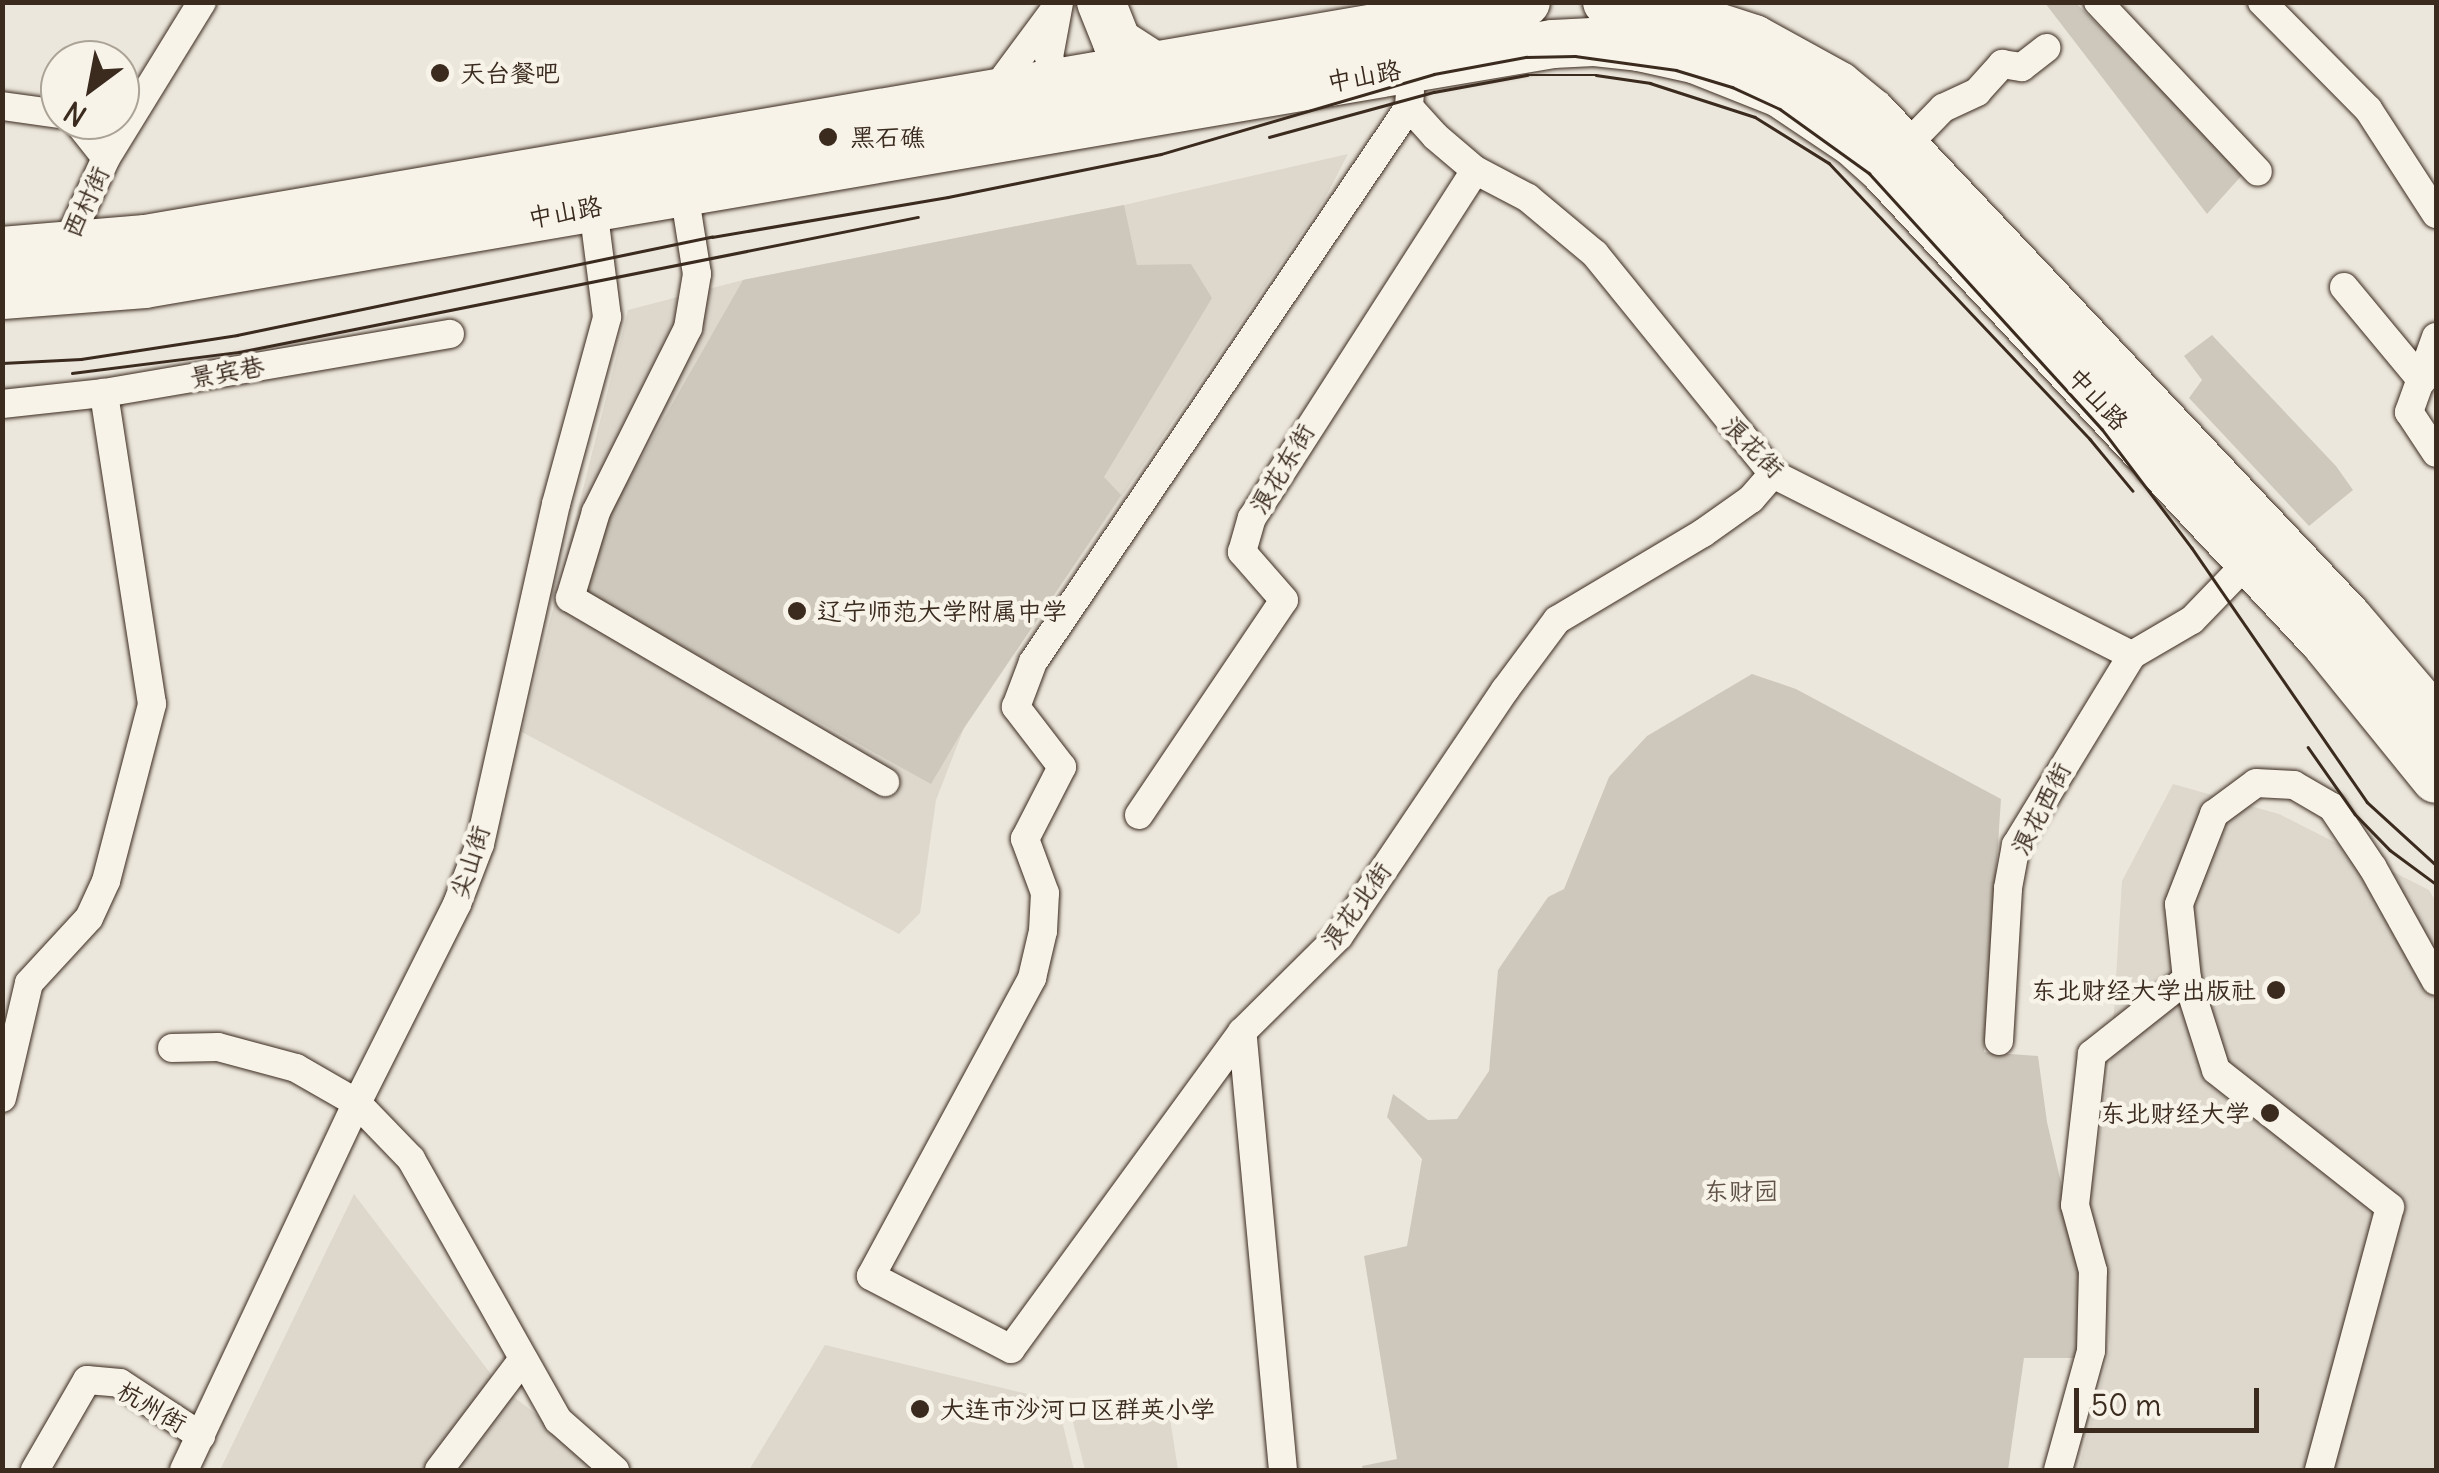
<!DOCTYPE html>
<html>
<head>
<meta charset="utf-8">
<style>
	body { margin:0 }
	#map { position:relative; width:2439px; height:1473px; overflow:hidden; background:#ece7dc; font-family:Delius,"LXGW WenKai TC",sans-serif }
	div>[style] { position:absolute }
	.built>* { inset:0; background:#ddd7cc }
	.green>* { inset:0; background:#cec8bc }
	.roads { filter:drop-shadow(0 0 2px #3b2a1e) drop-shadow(0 0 2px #3b2a1e) }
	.minor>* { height:28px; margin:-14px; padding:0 14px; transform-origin:14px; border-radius:14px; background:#f7f3e8 }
	.trunk>* { height:48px; margin:-24px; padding:0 24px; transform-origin:24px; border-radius:24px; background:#f7f3e8 }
	.tram>* { height:2.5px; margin:-1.25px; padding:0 1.25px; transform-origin:1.25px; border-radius:1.25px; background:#3b2a1e }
	.dots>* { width:28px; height:28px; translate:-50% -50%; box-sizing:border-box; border:5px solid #f7f3e8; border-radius:50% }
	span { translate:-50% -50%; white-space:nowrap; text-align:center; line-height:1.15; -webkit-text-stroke:9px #f7f3e8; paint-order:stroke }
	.poi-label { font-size:25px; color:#3b2a1e }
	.left { translate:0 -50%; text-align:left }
	.right { translate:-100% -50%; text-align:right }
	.street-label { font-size:25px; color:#3b2a1e }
	.park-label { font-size:25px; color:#605246 }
	.frame { position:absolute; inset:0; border:5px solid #3b2a1e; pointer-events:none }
	.north { position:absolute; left:40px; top:40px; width:100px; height:100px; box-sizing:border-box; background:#f7f3e8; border:2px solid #aca397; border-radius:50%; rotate:212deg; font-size:28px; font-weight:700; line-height:40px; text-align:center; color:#3b2a1e }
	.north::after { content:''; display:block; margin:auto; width:35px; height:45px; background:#3b2a1e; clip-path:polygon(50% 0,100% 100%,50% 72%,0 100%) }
	.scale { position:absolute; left:2074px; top:1388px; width:185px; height:45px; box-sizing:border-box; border:5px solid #3b2a1e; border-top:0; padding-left:12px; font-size:30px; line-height:35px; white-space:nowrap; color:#3b2a1e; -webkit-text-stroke:8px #f7f3e8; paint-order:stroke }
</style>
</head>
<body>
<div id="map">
	<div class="built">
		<i style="clip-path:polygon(1348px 154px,1324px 200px,964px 728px,936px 800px,920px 913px,899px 934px,522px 732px,628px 310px,743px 280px,1124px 205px)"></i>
		<i style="clip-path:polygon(2173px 784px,2279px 814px,2429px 890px,2436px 902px,2436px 1470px,2078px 1470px,2110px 1349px,2103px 1267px,2083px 1217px,2095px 1168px,2111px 1058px,2122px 881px)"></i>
		<i style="clip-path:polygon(354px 1194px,500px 1386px,607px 1470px,220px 1470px)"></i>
		<i style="clip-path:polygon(825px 1345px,1044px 1398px,1062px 1421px,1074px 1470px,749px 1470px)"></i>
		<i style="clip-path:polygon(1169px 1412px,1178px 1470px,1085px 1470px,1071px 1414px)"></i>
	</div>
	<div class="green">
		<i style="clip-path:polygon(2045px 3px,2076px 3px,2244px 173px,2207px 214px)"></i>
		<i style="clip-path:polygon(1124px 205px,1137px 265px,1191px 264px,1212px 298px,1104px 477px,1121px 495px,964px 728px,931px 784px,584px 592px,606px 520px,743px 280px)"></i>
		<i style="clip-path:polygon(2212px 335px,2336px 466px,2353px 490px,2309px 526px,2189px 398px,2202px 380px,2184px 356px)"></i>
		<i style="clip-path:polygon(1752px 674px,1796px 689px,2001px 799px,1984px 1052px,2038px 1056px,2047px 1122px,2083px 1278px,2077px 1358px,2024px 1358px,2008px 1470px,1363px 1470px,1362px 1466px,1397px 1459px,1364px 1256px,1407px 1246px,1422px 1159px,1387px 1117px,1393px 1094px,1428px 1120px,1457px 1119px,1489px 1071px,1498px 970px,1548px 897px,1564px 889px,1609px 777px,1647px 736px)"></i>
	</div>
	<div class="roads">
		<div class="minor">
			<i style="left:2098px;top:2px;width:233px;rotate:46.7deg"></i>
			<i style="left:2262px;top:2px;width:151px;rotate:45.3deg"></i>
			<i style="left:2368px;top:109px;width:125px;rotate:57.1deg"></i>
			<i style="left:1059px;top:3px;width:55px;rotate:100.5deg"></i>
			<i style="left:1049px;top:57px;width:15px;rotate:74deg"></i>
			<i style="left:1053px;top:71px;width:24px;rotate:48deg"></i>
			<i style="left:1410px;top:92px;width:15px;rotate:94deg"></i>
			<i style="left:1409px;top:107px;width:39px;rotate:48deg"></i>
			<i style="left:1435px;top:136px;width:52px;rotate:40.4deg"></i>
			<i style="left:1475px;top:170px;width:60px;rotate:27.8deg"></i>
			<i style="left:1528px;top:198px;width:87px;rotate:39.9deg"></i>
			<i style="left:1595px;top:254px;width:283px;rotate:51deg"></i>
			<i style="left:1773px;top:474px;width:402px;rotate:26.8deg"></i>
			<i style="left:992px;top:94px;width:102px;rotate:-53.4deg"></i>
			<i style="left:2px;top:106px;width:59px;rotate:7.9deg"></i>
			<i style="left:76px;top:120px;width:48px;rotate:51.7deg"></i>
			<i style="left:1907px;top:145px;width:52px;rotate:-45.8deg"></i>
			<i style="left:1943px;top:108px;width:38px;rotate:-25deg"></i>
			<i style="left:1977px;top:92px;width:38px;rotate:-48deg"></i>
			<i style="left:2002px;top:64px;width:20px;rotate:9deg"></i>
			<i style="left:2022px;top:67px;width:31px;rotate:-38deg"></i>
			<i style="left:684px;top:192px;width:83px;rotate:81deg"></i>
			<i style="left:697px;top:274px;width:55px;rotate:99.5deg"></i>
			<i style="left:688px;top:328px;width:206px;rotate:116.6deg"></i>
			<i style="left:596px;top:512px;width:90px;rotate:106.8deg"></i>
			<i style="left:570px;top:598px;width:365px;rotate:30.3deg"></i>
			<i style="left:65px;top:248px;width:99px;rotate:-65.5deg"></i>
			<i style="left:106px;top:158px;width:183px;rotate:-58.4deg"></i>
			<i style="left:2344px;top:287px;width:122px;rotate:50.3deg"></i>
			<i style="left:2436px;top:337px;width:80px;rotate:109.8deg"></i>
			<i style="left:2409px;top:412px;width:49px;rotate:56.6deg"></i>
			<i style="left:2px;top:404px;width:103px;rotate:-6.2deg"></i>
			<i style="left:104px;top:393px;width:351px;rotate:-9.7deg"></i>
			<i style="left:1139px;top:815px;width:259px;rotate:-56deg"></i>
			<i style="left:1284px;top:600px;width:64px;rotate:-131.2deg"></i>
			<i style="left:1242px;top:552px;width:35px;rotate:-74deg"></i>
			<i style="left:1252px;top:518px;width:413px;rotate:-57.3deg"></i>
			<i style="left:1242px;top:1032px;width:392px;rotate:126.1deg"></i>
			<i style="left:1011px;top:1349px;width:158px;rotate:-152.5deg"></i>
			<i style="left:871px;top:1276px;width:339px;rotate:-61.6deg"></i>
			<i style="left:1032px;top:978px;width:48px;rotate:-76.8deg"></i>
			<i style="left:1043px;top:931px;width:38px;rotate:-87deg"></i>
			<i style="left:1045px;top:893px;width:58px;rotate:-110.3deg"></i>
			<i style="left:1025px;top:839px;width:81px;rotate:-62.8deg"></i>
			<i style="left:1062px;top:767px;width:76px;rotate:-127.5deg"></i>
			<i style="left:1016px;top:707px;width:48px;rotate:-69.3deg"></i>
			<i style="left:1033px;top:662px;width:670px;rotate:-55.88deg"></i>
			<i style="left:1999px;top:1041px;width:153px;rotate:-86.6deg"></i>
			<i style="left:2008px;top:888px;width:44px;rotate:-79.5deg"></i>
			<i style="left:2016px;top:845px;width:223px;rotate:-58.6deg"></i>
			<i style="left:2132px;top:655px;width:69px;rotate:-30.3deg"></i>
			<i style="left:2192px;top:620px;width:82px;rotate:-46deg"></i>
			<i style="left:172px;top:1048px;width:46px;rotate:-1.2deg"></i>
			<i style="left:218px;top:1047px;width:81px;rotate:15.1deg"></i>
			<i style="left:296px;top:1068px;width:70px;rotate:29.8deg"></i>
			<i style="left:357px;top:1103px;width:78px;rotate:46deg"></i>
			<i style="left:411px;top:1159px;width:300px;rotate:60.6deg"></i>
			<i style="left:558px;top:1420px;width:76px;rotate:41.3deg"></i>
			<i style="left:2px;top:1098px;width:118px;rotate:-76.8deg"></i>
			<i style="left:29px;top:983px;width:88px;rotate:-47.3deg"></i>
			<i style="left:89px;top:918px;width:41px;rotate:-65.3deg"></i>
			<i style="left:106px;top:881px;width:183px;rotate:-75.4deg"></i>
			<i style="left:152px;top:704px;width:315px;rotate:-98.8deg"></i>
			<i style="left:35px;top:1470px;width:104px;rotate:-60deg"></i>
			<i style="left:87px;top:1380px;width:33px;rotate:5deg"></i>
			<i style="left:120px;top:1383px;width:97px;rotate:33.2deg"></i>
			<i style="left:184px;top:1470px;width:406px;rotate:-64.8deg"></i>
			<i style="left:357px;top:1103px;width:223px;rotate:-63.3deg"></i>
			<i style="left:457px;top:904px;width:64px;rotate:-69deg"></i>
			<i style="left:480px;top:844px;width:348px;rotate:-77.4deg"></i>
			<i style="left:556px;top:504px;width:194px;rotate:-74.7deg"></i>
			<i style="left:607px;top:317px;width:111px;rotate:-97.3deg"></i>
			<i style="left:439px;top:1470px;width:139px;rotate:-52.9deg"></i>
			<i style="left:1283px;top:1470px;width:440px;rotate:-95.3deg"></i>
			<i style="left:1242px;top:1032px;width:136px;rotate:-44.7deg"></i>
			<i style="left:1339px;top:936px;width:297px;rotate:-56deg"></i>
			<i style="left:1505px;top:690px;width:87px;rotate:-53.4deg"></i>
			<i style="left:1557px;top:620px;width:170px;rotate:-30.8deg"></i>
			<i style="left:1703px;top:533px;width:59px;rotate:-35.3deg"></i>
			<i style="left:1751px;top:499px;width:33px;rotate:-49deg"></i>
			<i style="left:2058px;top:1470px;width:123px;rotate:-74.5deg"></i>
			<i style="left:2091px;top:1351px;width:80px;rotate:-88.6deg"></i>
			<i style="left:2093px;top:1271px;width:68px;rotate:-105.3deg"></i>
			<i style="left:2075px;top:1205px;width:152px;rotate:-83.6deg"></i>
			<i style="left:2092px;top:1054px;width:121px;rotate:-38.3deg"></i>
			<i style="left:2319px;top:1470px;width:272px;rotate:-74.9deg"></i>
			<i style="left:2390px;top:1207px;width:221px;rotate:-141.8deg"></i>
			<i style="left:2216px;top:1070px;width:96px;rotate:-107.7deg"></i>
			<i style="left:2187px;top:979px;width:75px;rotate:-96.1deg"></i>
			<i style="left:2179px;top:904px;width:97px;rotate:-68.7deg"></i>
			<i style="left:2214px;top:814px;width:52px;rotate:-36.4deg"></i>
			<i style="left:2256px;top:783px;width:38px;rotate:3deg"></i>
			<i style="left:2294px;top:785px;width:44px;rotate:30.1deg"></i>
			<i style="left:2332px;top:807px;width:73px;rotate:56.1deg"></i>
			<i style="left:2373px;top:868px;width:129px;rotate:60.9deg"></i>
		</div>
		<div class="trunk">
			<i style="left:1101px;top:2px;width:43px;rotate:68.2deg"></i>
			<i style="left:1117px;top:42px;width:44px;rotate:33deg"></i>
			<i style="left:1607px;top:2px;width:100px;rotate:12.1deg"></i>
			<i style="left:1705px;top:23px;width:52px;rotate:18.1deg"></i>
			<i style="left:1754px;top:39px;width:97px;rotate:28.9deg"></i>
			<i style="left:1839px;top:86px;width:43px;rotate:39.3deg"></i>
			<i style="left:1872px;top:113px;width:695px;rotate:46.69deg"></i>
			<i style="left:2349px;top:619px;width:134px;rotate:49.5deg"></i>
			<i style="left:2px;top:251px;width:144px;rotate:-4.8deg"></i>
			<i style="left:146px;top:239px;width:1400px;rotate:-9.74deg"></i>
			<i style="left:2px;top:295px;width:142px;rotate:-4.4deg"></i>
			<i style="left:144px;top:284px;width:1429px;rotate:-9.67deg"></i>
			<i style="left:1553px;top:44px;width:40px;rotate:-2.9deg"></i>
			<i style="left:1593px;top:42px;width:46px;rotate:6.2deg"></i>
			<i style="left:1639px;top:47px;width:56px;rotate:12.3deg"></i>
			<i style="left:1694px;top:59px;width:92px;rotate:21.6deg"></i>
			<i style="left:1780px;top:93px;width:88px;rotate:33.9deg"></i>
			<i style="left:1853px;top:142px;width:40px;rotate:42deg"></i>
			<i style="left:1883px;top:169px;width:647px;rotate:46.94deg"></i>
			<i style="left:2325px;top:642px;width:176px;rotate:51deg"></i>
		</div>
	</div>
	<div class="tram">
		<i style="left:1269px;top:137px;width:171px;rotate:-15.3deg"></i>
		<i style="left:1434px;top:92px;width:95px;rotate:-10.4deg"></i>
		<i style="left:1527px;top:75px;width:69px"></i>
		<i style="left:1596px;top:75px;width:55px;rotate:8.4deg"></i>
		<i style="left:1650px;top:83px;width:110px;rotate:17.9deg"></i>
		<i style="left:1755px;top:117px;width:87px;rotate:31.9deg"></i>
		<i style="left:1829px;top:163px;width:380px;rotate:46.6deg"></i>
		<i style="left:2090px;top:439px;width:67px;rotate:50.4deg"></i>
		<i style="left:2px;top:363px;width:79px;rotate:-2.9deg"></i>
		<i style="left:81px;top:359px;width:158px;rotate:-8.7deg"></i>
		<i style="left:237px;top:335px;width:485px;rotate:-11.7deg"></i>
		<i style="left:712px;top:237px;width:239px;rotate:-9.6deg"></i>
		<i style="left:948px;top:197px;width:217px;rotate:-11.4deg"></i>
		<i style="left:1161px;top:154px;width:284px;rotate:-16.3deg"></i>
		<i style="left:1434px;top:74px;width:94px;rotate:-10.5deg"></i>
		<i style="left:1526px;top:57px;width:49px;rotate:-1.2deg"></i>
		<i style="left:1575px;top:56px;width:102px;rotate:7.9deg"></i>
		<i style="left:1676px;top:70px;width:59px;rotate:16.9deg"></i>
		<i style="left:1732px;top:87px;width:53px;rotate:24.6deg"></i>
		<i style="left:1780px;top:109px;width:110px;rotate:35.7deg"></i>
		<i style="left:1869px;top:173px;width:346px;rotate:47.7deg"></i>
		<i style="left:2102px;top:429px;width:149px;rotate:52.9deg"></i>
		<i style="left:2192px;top:548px;width:308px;rotate:55.4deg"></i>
		<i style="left:2367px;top:802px;width:93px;rotate:42.4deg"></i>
		<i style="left:72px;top:373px;width:168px;rotate:-7.2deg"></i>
		<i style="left:239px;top:352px;width:692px;rotate:-11.25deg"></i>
		<i style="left:2308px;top:747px;width:82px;rotate:55deg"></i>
		<i style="left:2355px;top:814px;width:50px;rotate:45.8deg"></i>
		<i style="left:2390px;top:850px;width:57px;rotate:36.5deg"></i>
	</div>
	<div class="dots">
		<i style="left:440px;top:73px;background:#3b2a1e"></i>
		<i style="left:828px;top:137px;background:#3b2a1e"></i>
		<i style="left:797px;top:611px;background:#3b2a1e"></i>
		<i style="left:2276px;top:990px;background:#3b2a1e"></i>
		<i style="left:2270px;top:1113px;background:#3b2a1e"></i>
		<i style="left:920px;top:1409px;background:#3b2a1e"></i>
	</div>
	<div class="poi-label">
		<span class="left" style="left:460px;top:73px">天台餐吧</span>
		<span class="left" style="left:850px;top:137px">黑石礁</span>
		<span class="left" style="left:817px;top:611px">辽宁师范大学附属中学</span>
		<span class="right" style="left:2256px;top:990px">东北财经大学出版社</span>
		<span class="right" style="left:2250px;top:1113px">东北财经大学</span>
		<span class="left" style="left:940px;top:1409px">大连市沙河口区群英小学</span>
	</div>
	<div class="street-label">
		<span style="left:1364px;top:76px;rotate:-10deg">中山路</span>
		<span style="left:86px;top:202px;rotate:-65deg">西村街</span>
		<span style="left:565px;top:212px;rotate:-10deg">中山路</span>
		<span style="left:227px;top:372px;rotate:-10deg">景宾巷</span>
		<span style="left:2098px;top:399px;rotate:47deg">中山路</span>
		<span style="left:1753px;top:447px;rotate:45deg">浪花街</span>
		<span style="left:1282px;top:469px;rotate:-59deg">浪花东街</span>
		<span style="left:2041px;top:809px;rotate:-63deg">浪花西街</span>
		<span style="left:470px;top:862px;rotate:-72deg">尖山街</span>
		<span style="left:1356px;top:906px;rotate:-54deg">浪花北街</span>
		<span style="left:152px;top:1407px;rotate:30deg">杭州街</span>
	</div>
	<div class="park-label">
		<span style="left:1741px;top:1191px">东财园</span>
	</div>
	<div class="frame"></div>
	<div class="north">N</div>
	<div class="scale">50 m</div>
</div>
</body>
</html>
